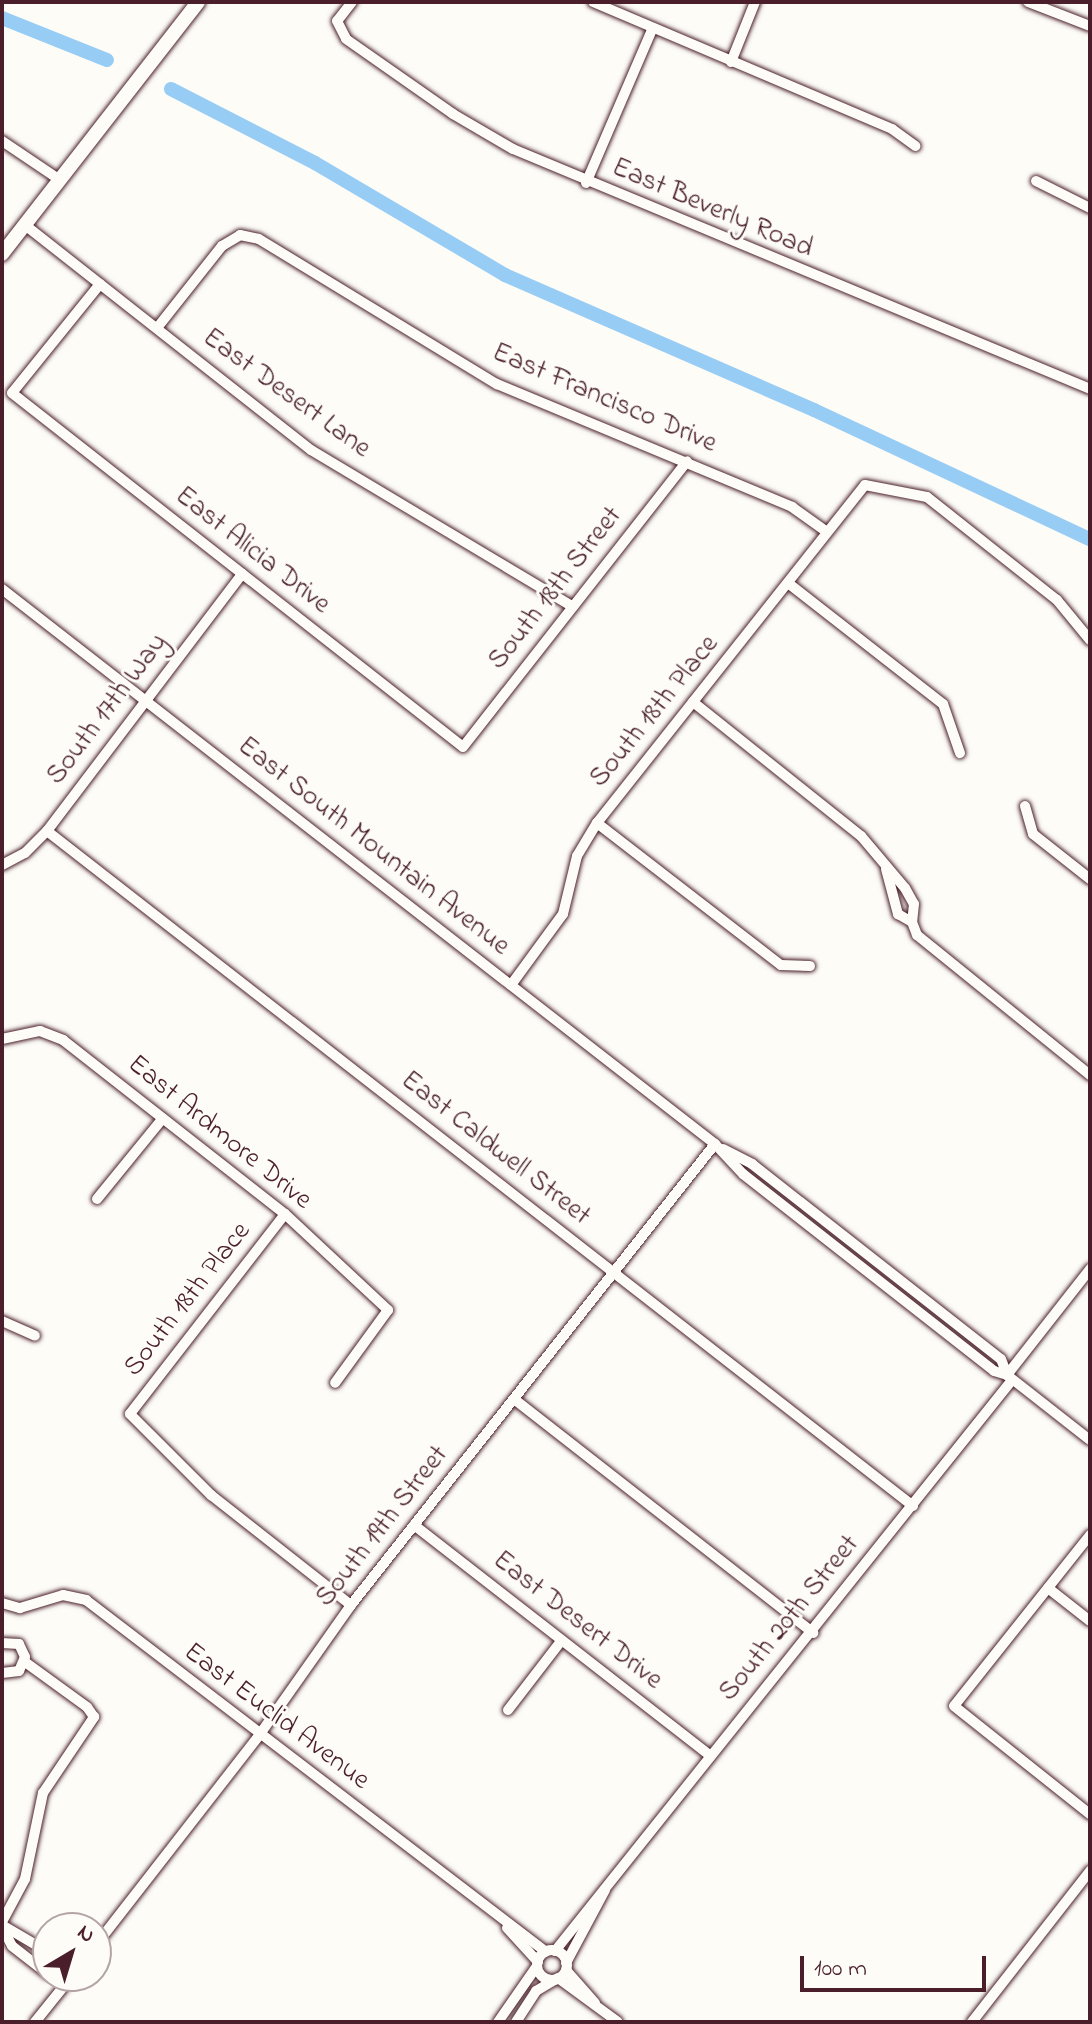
<!DOCTYPE html>
<html>
<head>
<meta charset="utf-8">
<style>
	body { margin:0 }
	#map { position:relative; width:1092px; height:2024px; overflow:hidden; background:#fdfcf7; font-family:"Indie Flower",sans-serif }
	div>[style] { position:absolute }
	.canal>* { height:14px; margin:-7px; padding:0 7px; transform-origin:7px; border-radius:7px; background:#97cdf5 }
	.roads { filter:drop-shadow(0 0 2px #4a1f2b) drop-shadow(0 0 2px #4a1f2b) }
	.minor>* { height:10px; margin:-5px; padding:0 5px; transform-origin:5px; border-radius:5px; background:#fdfcf7 }
	.minor>.ring { margin:-5px; padding:0; box-sizing:content-box; background:none; border:10px solid #fdfcf7; border-radius:50% }
	.secondary>* { height:14px; margin:-7px; padding:0 7px; transform-origin:7px; border-radius:7px; background:#fdfcf7 }
	span { translate:-50% -50%; white-space:nowrap; text-align:center; line-height:1.15; -webkit-text-stroke:6px #fdfcf7; paint-order:stroke }
	.street-label { font-size:28px; color:#4a1f2b }
	.frame { position:absolute; inset:0; border:4px solid #4a1f2b; pointer-events:none }
	.north { position:absolute; left:32px; top:1912px; width:80px; height:80px; box-sizing:border-box; background:#fdfcf7; border:2px solid #b5a4a5; border-radius:50%; rotate:38deg; font-size:22px; font-weight:700; line-height:32px; text-align:center; color:#4a1f2b }
	.north::after { content:''; display:block; margin:auto; width:28px; height:36px; background:#4a1f2b; clip-path:polygon(50% 0,100% 100%,50% 72%,0 100%) }
	.scale { position:absolute; left:800px; top:1956px; width:186px; height:36px; box-sizing:border-box; border:4px solid #4a1f2b; border-top:0; padding-left:10px; font-size:24px; line-height:28px; white-space:nowrap; color:#4a1f2b; -webkit-text-stroke:6px #fdfcf7; paint-order:stroke }
</style>
</head>
<body>
<div id="map">
	<div class="canal">
		<i style="left:2px;top:18px;width:113px;rotate:21.8deg"></i>
		<i style="left:171px;top:89px;width:162px;rotate:27.2deg"></i>
		<i style="left:315px;top:163px;width:221px;rotate:30.5deg"></i>
		<i style="left:505px;top:275px;width:337px;rotate:23.6deg"></i>
		<i style="left:814px;top:410px;width:305px;rotate:25.1deg"></i>
	</div>
	<div class="roads">
		<div class="minor">
			<i style="left:352px;top:2px;width:24px;rotate:128deg"></i>
			<i style="left:337px;top:21px;width:20px;rotate:63deg"></i>
			<i style="left:346px;top:39px;width:131px;rotate:35deg"></i>
			<i style="left:453px;top:114px;width:69px;rotate:30.3deg"></i>
			<i style="left:513px;top:149px;width:625px;rotate:22.58deg"></i>
			<i style="left:593px;top:2px;width:325px;rotate:23deg"></i>
			<i style="left:892px;top:129px;width:29px;rotate:36deg"></i>
			<i style="left:1028px;top:2px;width:66px;rotate:21.2deg"></i>
			<i style="left:731px;top:62px;width:65px;rotate:-68.2deg"></i>
			<i style="left:2px;top:141px;width:70px;rotate:33.9deg"></i>
			<i style="left:1036px;top:181px;width:60px;rotate:26.6deg"></i>
			<i style="left:586px;top:183px;width:167px;rotate:-66.7deg"></i>
			<i style="left:25px;top:225px;width:364px;rotate:38.2deg"></i>
			<i style="left:311px;top:450px;width:305px;rotate:30.9deg"></i>
			<i style="left:100px;top:284px;width:140px;rotate:128.9deg"></i>
			<i style="left:12px;top:393px;width:573px;rotate:38.13deg"></i>
			<i style="left:463px;top:747px;width:363px;rotate:-51.9deg"></i>
			<i style="left:157px;top:328px;width:105px;rotate:-51.6deg"></i>
			<i style="left:222px;top:246px;width:21px;rotate:-31deg"></i>
			<i style="left:240px;top:235px;width:19px;rotate:12deg"></i>
			<i style="left:259px;top:239px;width:279px;rotate:31.4deg"></i>
			<i style="left:497px;top:384px;width:320px;rotate:22.6deg"></i>
			<i style="left:792px;top:507px;width:43px;rotate:35.5deg"></i>
			<i style="left:788px;top:583px;width:197px;rotate:38deg"></i>
			<i style="left:943px;top:704px;width:52px;rotate:70.9deg"></i>
			<i style="left:2px;top:589px;width:904px;rotate:37.9deg"></i>
			<i style="left:715px;top:1144px;width:41px;rotate:47deg"></i>
			<i style="left:743px;top:1174px;width:319px;rotate:38.1deg"></i>
			<i style="left:994px;top:1371px;width:14px;rotate:17deg"></i>
			<i style="left:1007px;top:1375px;width:105px;rotate:38.1deg"></i>
			<i style="left:693px;top:702px;width:215px;rotate:38.6deg"></i>
			<i style="left:861px;top:836px;width:68px;rotate:49.8deg"></i>
			<i style="left:905px;top:888px;width:18px;rotate:61deg"></i>
			<i style="left:914px;top:904px;width:18px;rotate:96deg"></i>
			<i style="left:912px;top:922px;width:14px;rotate:69deg"></i>
			<i style="left:917px;top:935px;width:223px;rotate:39deg"></i>
			<i style="left:1025px;top:806px;width:29px;rotate:74deg"></i>
			<i style="left:1033px;top:834px;width:73px;rotate:38.3deg"></i>
			<i style="left:597px;top:823px;width:232px;rotate:37.7deg"></i>
			<i style="left:781px;top:965px;width:29px;rotate:2deg"></i>
			<i style="left:47px;top:831px;width:1098px;rotate:37.93deg"></i>
			<i style="left:2px;top:865px;width:26px;rotate:-28deg"></i>
			<i style="left:25px;top:853px;width:31px;rotate:-45deg"></i>
			<i style="left:47px;top:831px;width:323px;rotate:-52.8deg"></i>
			<i style="left:886px;top:869px;width:47px;rotate:75.1deg"></i>
			<i style="left:898px;top:914px;width:16px;rotate:30deg"></i>
			<i style="left:511px;top:985px;width:88px;rotate:-53.8deg"></i>
			<i style="left:563px;top:914px;width:60px;rotate:-76.4deg"></i>
			<i style="left:577px;top:856px;width:39px;rotate:-59deg"></i>
			<i style="left:597px;top:823px;width:431px;rotate:-51.6deg"></i>
			<i style="left:865px;top:485px;width:63px;rotate:11deg"></i>
			<i style="left:927px;top:497px;width:166px;rotate:38.4deg"></i>
			<i style="left:1057px;top:600px;width:52px;rotate:50.5deg"></i>
			<i style="left:2px;top:1039px;width:39px;rotate:-12deg"></i>
			<i style="left:40px;top:1031px;width:25px;rotate:21deg"></i>
			<i style="left:63px;top:1040px;width:282px;rotate:38.1deg"></i>
			<i style="left:285px;top:1214px;width:141px;rotate:43deg"></i>
			<i style="left:388px;top:1310px;width:90px;rotate:126deg"></i>
			<i style="left:723px;top:1149px;width:33px;rotate:27deg"></i>
			<i style="left:752px;top:1164px;width:316px;rotate:38.1deg"></i>
			<i style="left:1001px;top:1359px;width:17px;rotate:69deg"></i>
			<i style="left:97px;top:1199px;width:104px;rotate:-50.8deg"></i>
			<i style="left:285px;top:1214px;width:253px;rotate:127.8deg"></i>
			<i style="left:130px;top:1414px;width:115px;rotate:45deg"></i>
			<i style="left:211px;top:1495px;width:178px;rotate:38.2deg"></i>
			<i style="left:2px;top:1321px;width:36px;rotate:24deg"></i>
			<i style="left:1007px;top:1375px;width:135px;rotate:-51.9deg"></i>
			<i style="left:514px;top:1399px;width:380px;rotate:38deg"></i>
			<i style="left:414px;top:1525px;width:376px;rotate:37.9deg"></i>
			<i style="left:1090px;top:1535px;width:218px;rotate:128.5deg"></i>
			<i style="left:954px;top:1706px;width:174px;rotate:38.5deg"></i>
			<i style="left:1048px;top:1588px;width:53px;rotate:38.2deg"></i>
			<i style="left:2px;top:1603px;width:19px;rotate:16deg"></i>
			<i style="left:20px;top:1608px;width:45px;rotate:-16.8deg"></i>
			<i style="left:63px;top:1595px;width:24px;rotate:12deg"></i>
			<i style="left:86px;top:1600px;width:579px;rotate:37.42deg"></i>
			<i style="left:2px;top:1643px;width:17px;rotate:3deg"></i>
			<i style="left:19px;top:1644px;width:14px;rotate:65deg"></i>
			<i style="left:25px;top:1657px;width:15px;rotate:113deg"></i>
			<i style="left:19px;top:1671px;width:17px;rotate:173deg"></i>
			<i style="left:508px;top:1710px;width:88px;rotate:-52.4deg"></i>
			<i style="left:2px;top:1922px;width:49px;rotate:-61.9deg"></i>
			<i style="left:25px;top:1879px;width:88px;rotate:-78.2deg"></i>
			<i style="left:43px;top:1793px;width:92px;rotate:-56.1deg"></i>
			<i style="left:94px;top:1717px;width:12px;rotate:-125deg"></i>
			<i style="left:87px;top:1707px;width:77px;rotate:-144deg"></i>
			<i style="left:2px;top:1925px;width:53px;rotate:30.4deg"></i>
			<i style="left:2px;top:1927px;width:21px;rotate:62deg"></i>
			<i style="left:12px;top:1946px;width:46px;rotate:37.9deg"></i>
			<i style="left:507px;top:1928px;width:46px;rotate:47.6deg"></i>
			<i style="left:96px;top:1945px;width:267px;rotate:-52.1deg"></i>
			<i style="left:260px;top:1734px;width:158px;rotate:-54.8deg"></i>
			<i style="left:351px;top:1605px;width:587px;rotate:-51.71deg"></i>
			<i class="ring" style="left:537px;top:1950px;width:20px;height:20px"></i>
			<i style="left:555px;top:1951px;width:731px;rotate:-51.33deg"></i>
			<i style="left:566px;top:1963px;width:83px;rotate:-61.9deg"></i>
			<i style="left:566px;top:1970px;width:44px;rotate:48.7deg"></i>
			<i style="left:558px;top:1978px;width:74px;rotate:36.3deg"></i>
			<i style="left:35px;top:2022px;width:59px;rotate:-51.2deg"></i>
			<i style="left:498px;top:2022px;width:68px;rotate:-55.1deg"></i>
			<i style="left:516px;top:2022px;width:37px;rotate:-57deg"></i>
			<i style="left:536px;top:1991px;width:21px;rotate:-31deg"></i>
			<i style="left:972px;top:2022px;width:192px;rotate:-52deg"></i>
		</div>
		<div class="secondary">
			<i style="left:2px;top:254px;width:319px;rotate:-52.1deg"></i>
		</div>
	</div>
	<div class="street-label">
		<span style="left:712px;top:209px;rotate:23deg">East Beverly Road</span>
		<span style="left:286px;top:394px;rotate:36deg">East Desert Lane</span>
		<span style="left:604px;top:399px;rotate:23deg">East Francisco Drive</span>
		<span style="left:252px;top:551px;rotate:38deg">East Alicia Drive</span>
		<span style="left:556px;top:589px;rotate:-52deg">South 18th Street</span>
		<span style="left:108px;top:710px;rotate:-53deg">South 17th Way</span>
		<span style="left:655px;top:712px;rotate:-51deg">South 18th Place</span>
		<span style="left:373px;top:847px;rotate:38deg">East South Mountain Avenue</span>
		<span style="left:219px;top:1133px;rotate:39deg">East Ardmore Drive</span>
		<span style="left:495px;top:1149px;rotate:38deg">East Caldwell Street</span>
		<span style="left:188px;top:1300px;rotate:-52deg">South 18th Place</span>
		<span style="left:383px;top:1527px;rotate:-52deg">South 19th Street</span>
		<span style="left:790px;top:1619px;rotate:-51deg">South 20th Street</span>
		<span style="left:577px;top:1621px;rotate:38deg">East Desert Drive</span>
		<span style="left:276px;top:1717px;rotate:37deg">East Euclid Avenue</span>
	</div>
	<div class="frame"></div>
	<div class="north">N</div>
	<div class="scale">100 m</div>
</div>
</body>
</html>
